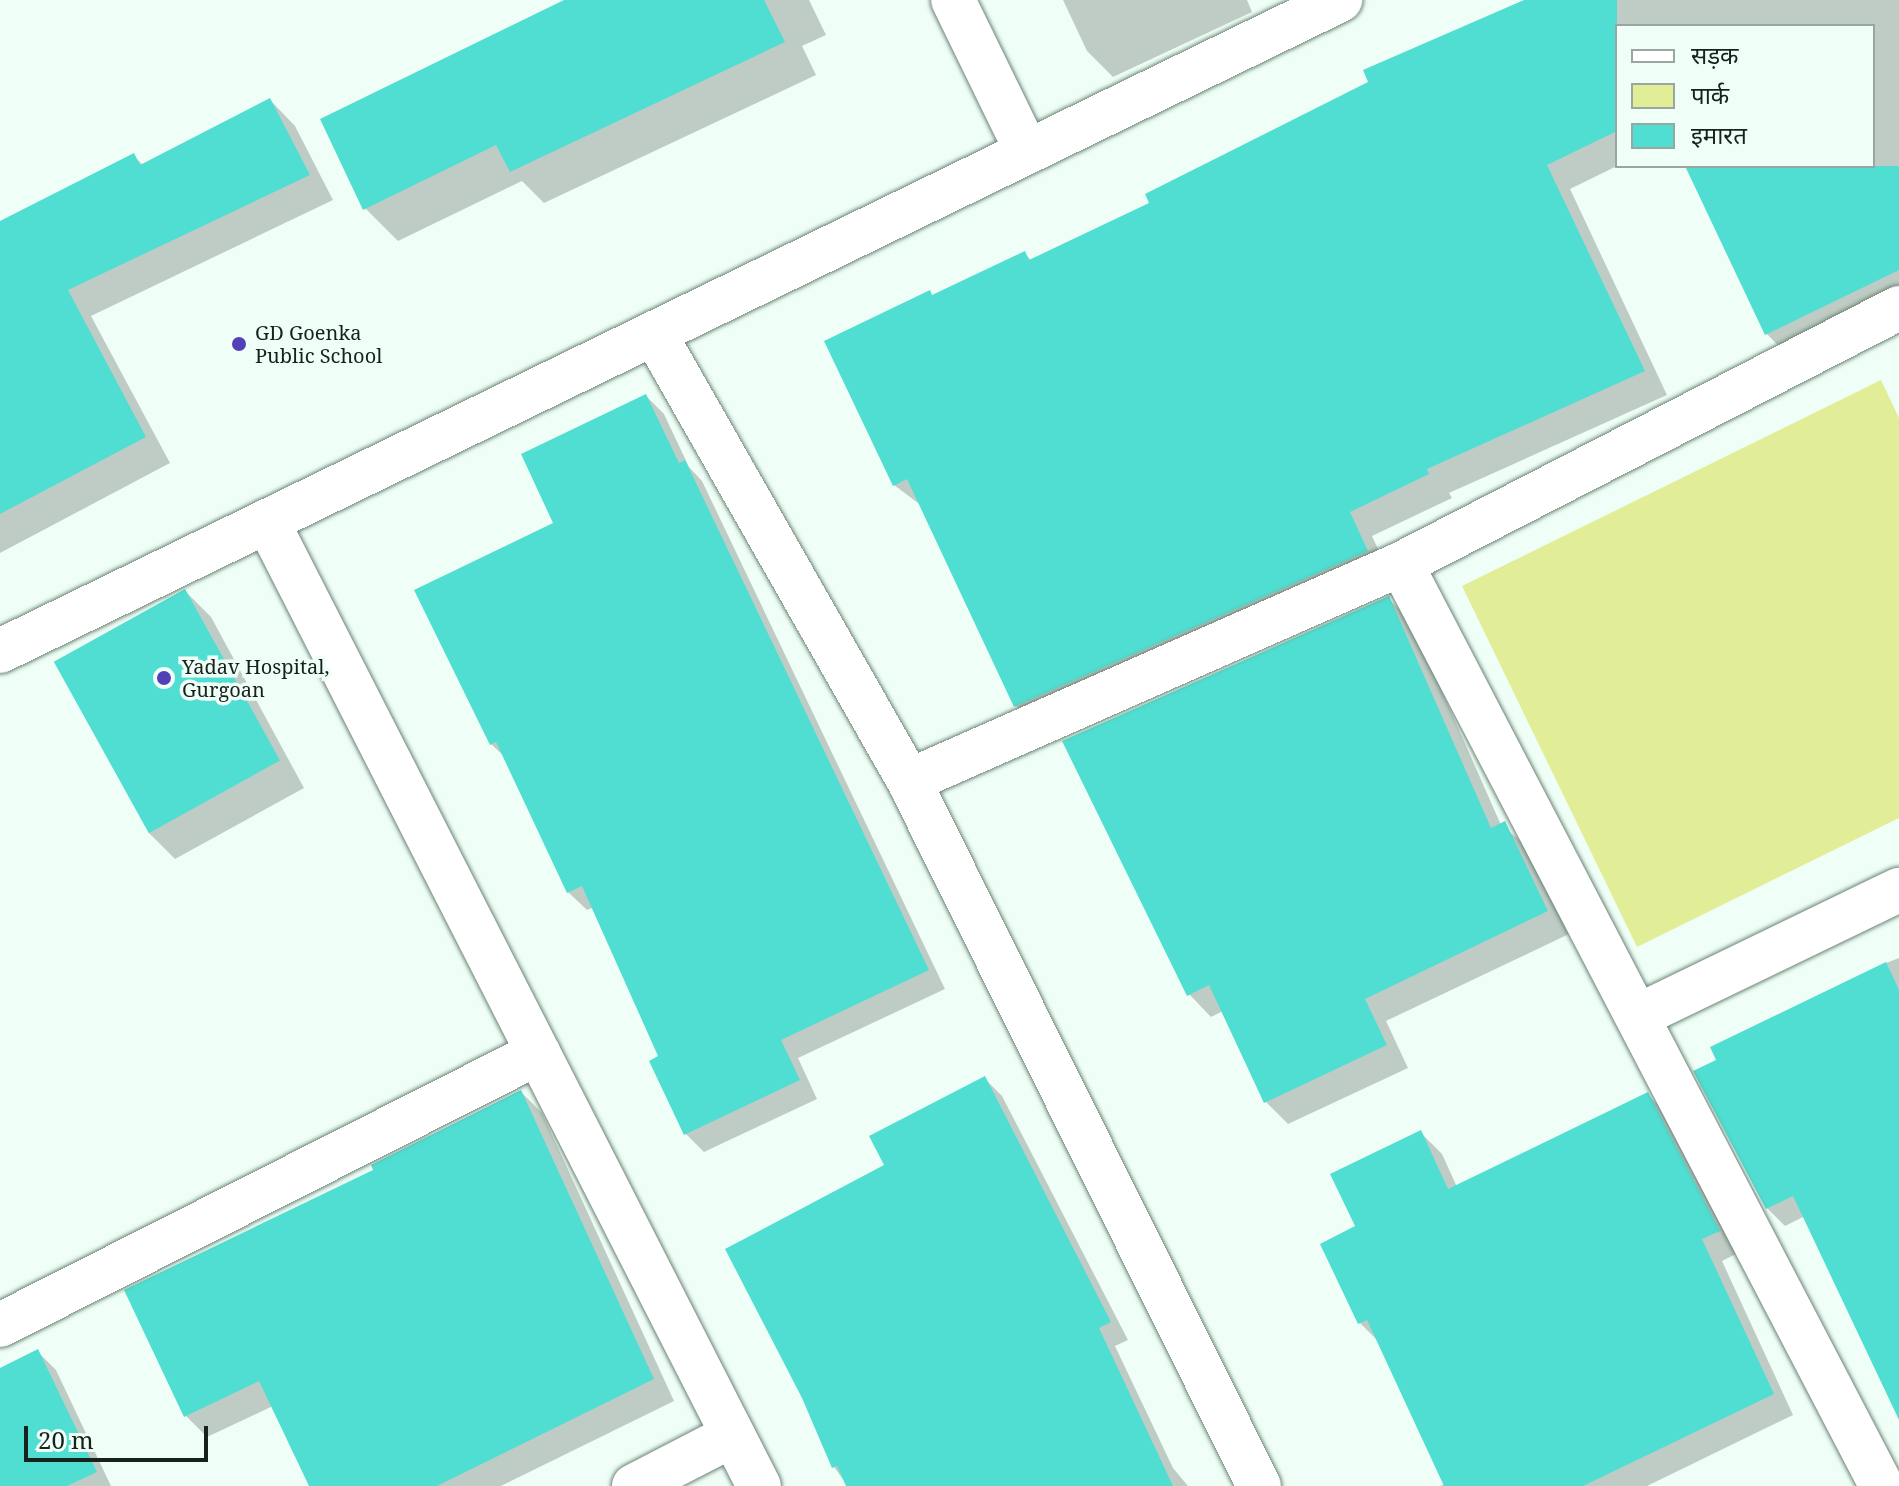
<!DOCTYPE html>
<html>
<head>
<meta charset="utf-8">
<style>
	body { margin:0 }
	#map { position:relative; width:1899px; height:1486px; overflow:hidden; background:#effff7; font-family:"Noto Serif","Noto Sans Devanagari",serif }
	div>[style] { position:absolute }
	.green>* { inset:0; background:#e2ee97 }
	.shadow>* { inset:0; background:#0003 }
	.building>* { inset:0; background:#50ded2; transform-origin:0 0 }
	.roads { filter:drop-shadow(0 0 2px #6c8377) drop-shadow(0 0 2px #6c8377) }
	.minor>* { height:44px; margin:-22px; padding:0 22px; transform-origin:22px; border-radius:22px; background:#fff }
	.dots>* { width:22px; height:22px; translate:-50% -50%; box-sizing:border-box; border:4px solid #effff7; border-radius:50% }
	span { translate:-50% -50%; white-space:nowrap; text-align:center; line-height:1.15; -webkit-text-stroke:7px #effff7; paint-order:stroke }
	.poi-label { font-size:20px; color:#18221d }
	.left { translate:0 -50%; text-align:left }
	.legend { position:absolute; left:1615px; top:24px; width:260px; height:144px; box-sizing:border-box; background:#effff7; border:2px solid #99a7a0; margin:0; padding:10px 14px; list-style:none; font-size:24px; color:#18221d }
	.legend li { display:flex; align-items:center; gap:16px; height:40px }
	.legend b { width:40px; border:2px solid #99a7a0 }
	.scale { position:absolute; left:24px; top:1426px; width:184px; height:36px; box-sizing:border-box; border:4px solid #18221d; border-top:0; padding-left:10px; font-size:24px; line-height:28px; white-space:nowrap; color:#18221d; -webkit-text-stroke:6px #effff7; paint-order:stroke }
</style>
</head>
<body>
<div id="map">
	<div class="green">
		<i style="clip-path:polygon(1881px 380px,1899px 418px,1899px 818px,1637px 947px,1462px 586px)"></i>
	</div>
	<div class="shadow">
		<i style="clip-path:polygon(568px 0,809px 0,826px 35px,802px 46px,816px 75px,544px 203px,522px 181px,398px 241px,365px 208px)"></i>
		<i style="clip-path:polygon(1063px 0,1247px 0,1252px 12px,1113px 77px,1087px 51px)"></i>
		<i style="clip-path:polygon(1528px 0,1899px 0,1899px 307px,1790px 358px,1767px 334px,1687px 166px,1873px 166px,1873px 26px,1617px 26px,1617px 166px,1570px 189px,1667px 395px,1449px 493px,1452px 498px,1372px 536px,1390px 575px,1040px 730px,1016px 706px,922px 506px,894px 485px,929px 292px,933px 296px,1025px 254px,1032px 261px,1152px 204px,1371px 82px,1366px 71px)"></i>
		<i style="clip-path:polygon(270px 100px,295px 126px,333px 200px,91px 316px,170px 463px,0 553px,0 223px,133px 155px,143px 165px)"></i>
		<i style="clip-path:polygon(646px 396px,664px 414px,689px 467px,702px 481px,945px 989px,798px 1058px,817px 1099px,704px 1152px,686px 1134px,652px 1062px,660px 1057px,592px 908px,587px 910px,568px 892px,507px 759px,491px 744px,556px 524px)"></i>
		<i style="clip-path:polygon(185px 591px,211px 617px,304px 788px,175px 859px,149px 833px)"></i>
		<i style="clip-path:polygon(1389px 599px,1411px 621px,1501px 825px,1527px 846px,1569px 934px,1386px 1021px,1408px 1068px,1288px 1124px,1266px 1102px,1223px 1011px,1211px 1017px,1189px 994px)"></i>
		<i style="clip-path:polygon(1899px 958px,1899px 1396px,1805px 1216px,1785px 1226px,1767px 1208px,1886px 963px)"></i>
		<i style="clip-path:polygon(984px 1078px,1002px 1096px,1128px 1340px,1115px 1346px,1173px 1468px,1188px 1486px,848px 1486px,834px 1467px,887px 1166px)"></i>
		<i style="clip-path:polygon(521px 1092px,542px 1113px,674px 1401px,501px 1486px,311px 1486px,273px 1406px,207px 1437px,186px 1416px)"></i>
		<i style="clip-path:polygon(1648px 1095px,1669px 1116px,1740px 1252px,1722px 1261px,1793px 1415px,1647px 1486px,1440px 1486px,1445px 1484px,1379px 1342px,1360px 1323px,1358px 1227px,1421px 1133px,1442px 1154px,1457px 1187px)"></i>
		<i style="clip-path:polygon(38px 1352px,56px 1370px,111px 1486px,0 1486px,0 1370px)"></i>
	</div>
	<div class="building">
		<i style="clip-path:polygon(564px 0,764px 0,785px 42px,510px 172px,496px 145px,363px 210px,320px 119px)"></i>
		<i style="clip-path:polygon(1524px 0,1617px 0,1617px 131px,1547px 165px,1645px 371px,1427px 469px,1429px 474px,1350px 512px,1368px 551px,1014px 707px,907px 479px,893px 486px,824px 341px,930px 290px,932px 295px,1025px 251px,1029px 260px,1149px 203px,1145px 194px,1368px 82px,1363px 70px)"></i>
		<i style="clip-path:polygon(270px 98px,310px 175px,68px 290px,146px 437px,0 514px,0 221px,134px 153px,140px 165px)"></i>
		<i style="clip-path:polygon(1685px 166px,1899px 166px,1899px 270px,1765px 335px)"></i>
		<i style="clip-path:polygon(646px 394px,679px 463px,685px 460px,929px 970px,781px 1040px,800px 1080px,684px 1135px,649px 1061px,658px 1056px,582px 886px,567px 893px,496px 742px,490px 745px,414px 590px,553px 523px,521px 454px)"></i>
		<i style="left:185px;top:589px;width:196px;height:150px;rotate:61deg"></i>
		<i style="clip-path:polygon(1389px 596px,1491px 828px,1505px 821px,1548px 911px,1365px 999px,1387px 1045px,1264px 1103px,1209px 985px,1187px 996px,1062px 741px)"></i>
		<i style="clip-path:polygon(1886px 962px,1899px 990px,1899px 1420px,1793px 1196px,1766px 1209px,1693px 1071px,1716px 1060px,1710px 1047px)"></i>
		<i style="clip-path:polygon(985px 1076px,1111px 1322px,1099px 1328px,1173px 1486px,846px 1486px,837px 1466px,832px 1468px,802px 1398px,725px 1249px,884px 1165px,869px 1136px)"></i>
		<i style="clip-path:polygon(521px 1090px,654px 1379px,437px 1486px,309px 1486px,259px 1381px,184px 1417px,124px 1290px,373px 1170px,371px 1165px)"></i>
		<i style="clip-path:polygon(1648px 1092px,1720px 1231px,1702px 1239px,1774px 1394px,1583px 1486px,1444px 1486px,1367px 1320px,1358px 1324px,1320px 1244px,1355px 1226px,1330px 1174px,1421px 1130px,1448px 1189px)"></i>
		<i style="clip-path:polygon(38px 1349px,97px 1472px,67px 1486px,0 1486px,0 1368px)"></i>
	</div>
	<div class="roads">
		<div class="minor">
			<i style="left:953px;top:0;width:169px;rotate:64deg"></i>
			<i style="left:654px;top:333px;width:515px;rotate:60.35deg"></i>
			<i style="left:909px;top:781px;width:787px;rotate:63.6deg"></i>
			<i style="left:267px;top:521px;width:1083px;rotate:62.99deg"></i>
			<i style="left:1401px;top:564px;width:1034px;rotate:62.47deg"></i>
			<i style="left:0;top:651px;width:1490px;rotate:-25.91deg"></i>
			<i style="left:909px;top:781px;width:538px;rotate:-23.8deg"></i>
			<i style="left:1401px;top:564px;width:560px;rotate:-27.21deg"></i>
			<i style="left:1638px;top:1016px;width:290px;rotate:-25.8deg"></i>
			<i style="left:0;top:1325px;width:603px;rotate:-26.82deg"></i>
			<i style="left:634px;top:1486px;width:111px;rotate:-27.3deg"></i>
		</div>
	</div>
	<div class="dots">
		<i style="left:239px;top:344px;background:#5240b8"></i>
		<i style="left:164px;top:678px;background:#5240b8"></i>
	</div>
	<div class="poi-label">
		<span class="left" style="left:255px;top:344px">GD Goenka<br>Public School</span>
		<span class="left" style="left:182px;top:678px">Yadav Hospital,<br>Gurgoan</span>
	</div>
	<ul class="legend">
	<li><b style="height:10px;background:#fff"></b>सड़क</li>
	<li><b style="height:22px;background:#e2ee97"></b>पार्क</li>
	<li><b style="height:22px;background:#50ded2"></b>इमारत</li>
	</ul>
	<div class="scale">20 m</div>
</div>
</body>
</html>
